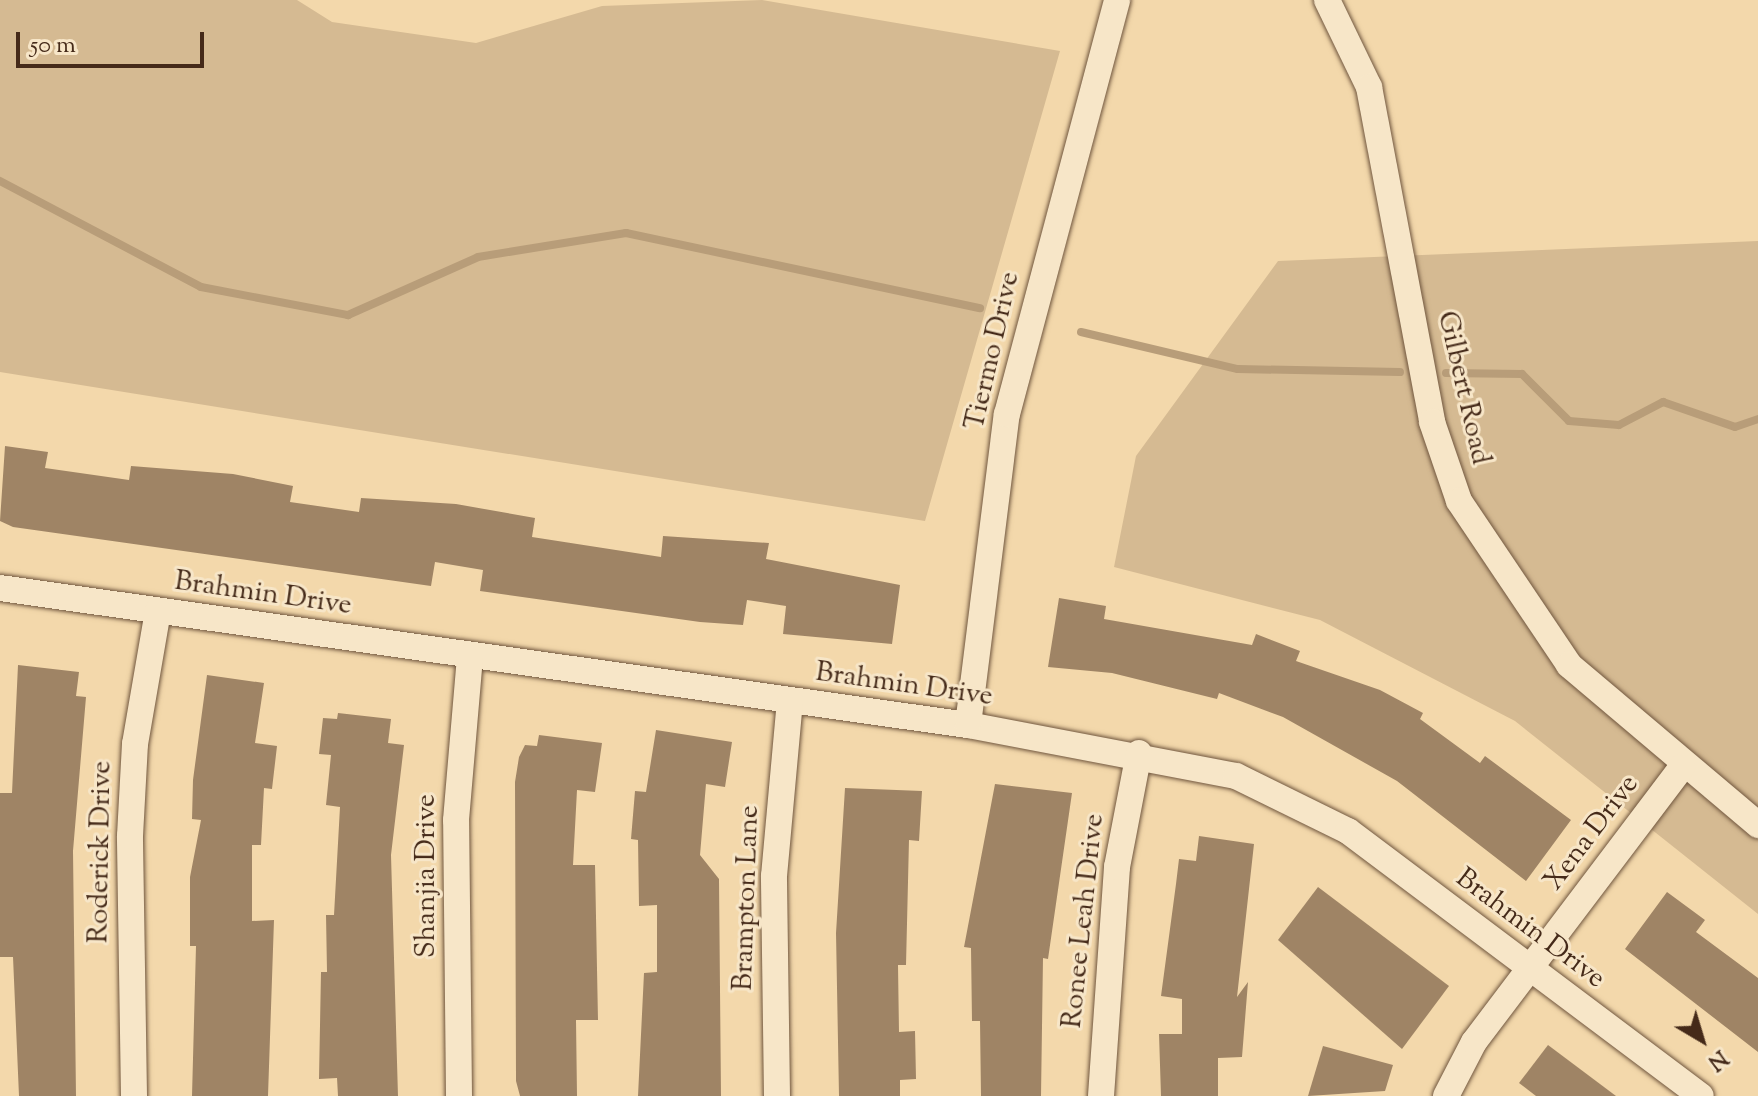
<!DOCTYPE html>
<html>
<head>
<meta charset="utf-8">
<style>
	body { margin:0 }
	#map { position:relative; width:1758px; height:1096px; overflow:hidden; background:#f3d8ab; font-family:"Sorts Mill Goudy",serif }
	div>[style] { position:absolute }
	.green>* { inset:0; background:#d5ba92 }
	.stream>* { height:8px; margin:-4px; padding:0 4px; transform-origin:4px; border-radius:4px; background:#b89d79 }
	.building>* { inset:0; background:#9f8465 }
	.roads { filter:drop-shadow(0 0 2px #70563e) drop-shadow(0 0 2px #70563e) }
	.minor>* { height:26px; margin:-13px; padding:0 13px; transform-origin:13px; border-radius:13px; background:#f7e6c8 }
	span { translate:-50% -50%; white-space:nowrap; text-align:center; line-height:1.15; -webkit-text-stroke:6px #f7e6c8; paint-order:stroke }
	.street-label { font-size:28px; color:#452a19 }
	.north { position:absolute; left:1662px; top:1000px; width:80px; height:80px; -webkit-text-stroke:6px #f7e6c8; paint-order:stroke; rotate:142deg; font-size:22px; font-weight:700; line-height:32px; text-align:center; color:#452a19 }
	.north::after { content:''; display:block; margin:auto; width:28px; height:36px; background:#452a19; clip-path:polygon(50% 0,100% 100%,50% 72%,0 100%) }
	.scale { position:absolute; left:16px; top:32px; width:188px; height:36px; box-sizing:border-box; border:4px solid #452a19; border-top:0; padding-left:10px; font-size:24px; line-height:28px; white-space:nowrap; color:#452a19; -webkit-text-stroke:6px #f7e6c8; paint-order:stroke }
</style>
</head>
<body>
<div id="map">
	<div class="green">
		<i style="clip-path:polygon(0 0,297px 0,332px 22px,476px 43px,602px 6px,762px 0,1060px 51px,925px 521px,0 372px)"></i>
		<i style="clip-path:polygon(1758px 241px,1758px 914px,1515px 721px,1320px 620px,1114px 567px,1136px 456px,1278px 261px)"></i>
	</div>
	<div class="stream">
		<i style="left:0;top:181px;width:227px;rotate:27.8deg"></i>
		<i style="left:201px;top:287px;width:150px;rotate:10.8deg"></i>
		<i style="left:348px;top:315px;width:142px;rotate:-24deg"></i>
		<i style="left:478px;top:257px;width:150px;rotate:-9.2deg"></i>
		<i style="left:626px;top:233px;width:362px;rotate:12deg"></i>
		<i style="left:1081px;top:332px;width:161px;rotate:13.3deg"></i>
		<i style="left:1238px;top:369px;width:162px;rotate:1.1deg"></i>
		<i style="left:1446px;top:373px;width:76px;rotate:0.8deg"></i>
		<i style="left:1522px;top:374px;width:66px;rotate:45deg"></i>
		<i style="left:1569px;top:421px;width:50px;rotate:4.6deg"></i>
		<i style="left:1619px;top:425px;width:50px;rotate:-27.6deg"></i>
		<i style="left:1663px;top:402px;width:76px;rotate:19.1deg"></i>
		<i style="left:1735px;top:427px;width:24px;rotate:-19deg"></i>
	</div>
	<div class="building">
		<i style="clip-path:polygon(5px 446px,48px 452px,45px 468px,129px 480px,131px 466px,233px 474px,293px 486px,290px 502px,359px 512px,361px 498px,456px 504px,535px 518px,532px 537px,661px 557px,663px 536px,769px 543px,766px 559px,900px 585px,892px 644px,783px 634px,786px 606px,747px 600px,743px 625px,700px 622px,480px 591px,483px 570px,435px 562px,431px 586px,13px 527px,0 521px)"></i>
		<i style="clip-path:polygon(1059px 598px,1106px 606px,1104px 619px,1252px 645px,1256px 634px,1300px 651px,1296px 661px,1380px 690px,1423px 713px,1420px 719px,1480px 763px,1485px 756px,1571px 820px,1526px 881px,1397px 781px,1283px 717px,1219px 693px,1217px 699px,1112px 673px,1048px 667px)"></i>
		<i style="clip-path:polygon(18px 665px,79px 672px,76px 696px,86px 697px,73px 851px,76px 1096px,19px 1096px,13px 957px,0 957px,0 793px,12px 793px)"></i>
		<i style="clip-path:polygon(207px 675px,264px 683px,255px 743px,277px 746px,272px 789px,264px 788px,261px 845px,252px 845px,252px 921px,274px 920px,268px 1096px,192px 1096px,196px 946px,190px 946px,190px 877px,201px 820px,192px 819px,193px 780px)"></i>
		<i style="clip-path:polygon(338px 713px,391px 719px,388px 743px,404px 745px,391px 855px,398px 1096px,338px 1096px,337px 1078px,319px 1079px,321px 972px,327px 972px,326px 915px,334px 915px,340px 807px,326px 805px,331px 755px,319px 754px,323px 718px,337px 719px)"></i>
		<i style="clip-path:polygon(656px 730px,732px 742px,725px 787px,706px 784px,700px 855px,719px 879px,721px 1096px,638px 1096px,644px 973px,657px 972px,657px 905px,639px 906px,638px 840px,631px 839px,635px 791px,646px 792px)"></i>
		<i style="clip-path:polygon(539px 735px,602px 743px,595px 792px,577px 790px,573px 865px,595px 865px,598px 1020px,576px 1020px,577px 1096px,520px 1096px,516px 1081px,515px 782px,519px 757px,525px 745px,537px 746px)"></i>
		<i style="clip-path:polygon(995px 784px,1072px 793px,1048px 959px,1043px 958px,1041px 1096px,981px 1096px,980px 1021px,972px 1021px,971px 948px,964px 947px)"></i>
		<i style="clip-path:polygon(845px 788px,922px 791px,919px 841px,909px 840px,906px 965px,898px 965px,899px 1032px,915px 1031px,916px 1079px,900px 1080px,900px 1096px,839px 1096px,836px 933px)"></i>
		<i style="clip-path:polygon(1199px 836px,1254px 844px,1237px 997px,1248px 982px,1242px 1057px,1218px 1058px,1218px 1096px,1161px 1096px,1159px 1034px,1182px 1034px,1182px 999px,1161px 996px,1176px 884px,1179px 859px,1196px 861px)"></i>
		<i style="clip-path:polygon(1318px 887px,1449px 986px,1402px 1049px,1278px 940px)"></i>
		<i style="clip-path:polygon(1667px 892px,1705px 920px,1696px 932px,1758px 978px,1758px 1052px,1625px 949px)"></i>
		<i style="clip-path:polygon(1548px 1045px,1616px 1096px,1536px 1096px,1519px 1083px)"></i>
		<i style="clip-path:polygon(1323px 1046px,1393px 1065px,1385px 1091px,1308px 1096px)"></i>
	</div>
	<div class="roads">
		<div class="minor">
			<i style="left:1327px;top:0;width:97px;rotate:64.2deg"></i>
			<i style="left:1369px;top:87px;width:341px;rotate:79.3deg"></i>
			<i style="left:1432px;top:422px;width:83px;rotate:71.1deg"></i>
			<i style="left:1459px;top:501px;width:197px;rotate:56.1deg"></i>
			<i style="left:1569px;top:665px;width:248px;rotate:40.2deg"></i>
			<i style="left:0;top:588px;width:978px;rotate:8.06deg"></i>
			<i style="left:968px;top:725px;width:273px;rotate:10.8deg"></i>
			<i style="left:1236px;top:776px;width:125px;rotate:26.2deg"></i>
			<i style="left:1348px;top:831px;width:441px;rotate:36.9deg"></i>
			<i style="left:968px;top:725px;width:313px;rotate:-82.9deg"></i>
			<i style="left:1007px;top:414px;width:428px;rotate:-75.1deg"></i>
			<i style="left:134px;top:1096px;width:260px;rotate:-90.9deg"></i>
			<i style="left:130px;top:836px;width:92px;rotate:-86.9deg"></i>
			<i style="left:135px;top:744px;width:135px;rotate:-80.2deg"></i>
			<i style="left:459px;top:1096px;width:276px;rotate:-90.6deg"></i>
			<i style="left:456px;top:820px;width:164px;rotate:-85.1deg"></i>
			<i style="left:777px;top:1096px;width:220px;rotate:-90.8deg"></i>
			<i style="left:774px;top:876px;width:176px;rotate:-84.8deg"></i>
			<i style="left:1101px;top:1096px;width:230px;rotate:-86deg"></i>
			<i style="left:1117px;top:867px;width:116px;rotate:-79.1deg"></i>
			<i style="left:1446px;top:1096px;width:61px;rotate:-62.6deg"></i>
			<i style="left:1474px;top:1042px;width:345px;rotate:-52.9deg"></i>
		</div>
	</div>
	<div class="street-label">
		<span style="left:993px;top:351px;rotate:-77deg">Tiermo Drive</span>
		<span style="left:1463px;top:388px;rotate:77deg">Gilbert Road</span>
		<span style="left:263px;top:594px;rotate:8deg">Brahmin Drive</span>
		<span style="left:904px;top:685px;rotate:8deg">Brahmin Drive</span>
		<span style="left:1592px;top:833px;rotate:-53deg">Xena Drive</span>
		<span style="left:101px;top:852px;rotate:-89deg">Roderick Drive</span>
		<span style="left:427px;top:876px;rotate:-90deg">Shanjia Drive</span>
		<span style="left:747px;top:898px;rotate:-88deg">Brampton Lane</span>
		<span style="left:1084px;top:921px;rotate:-84deg">Ronee Leah Drive</span>
		<span style="left:1530px;top:929px;rotate:37deg">Brahmin Drive</span>
	</div>
	<div class="north">N</div>
	<div class="scale">50 m</div>
</div>
</body>
</html>
